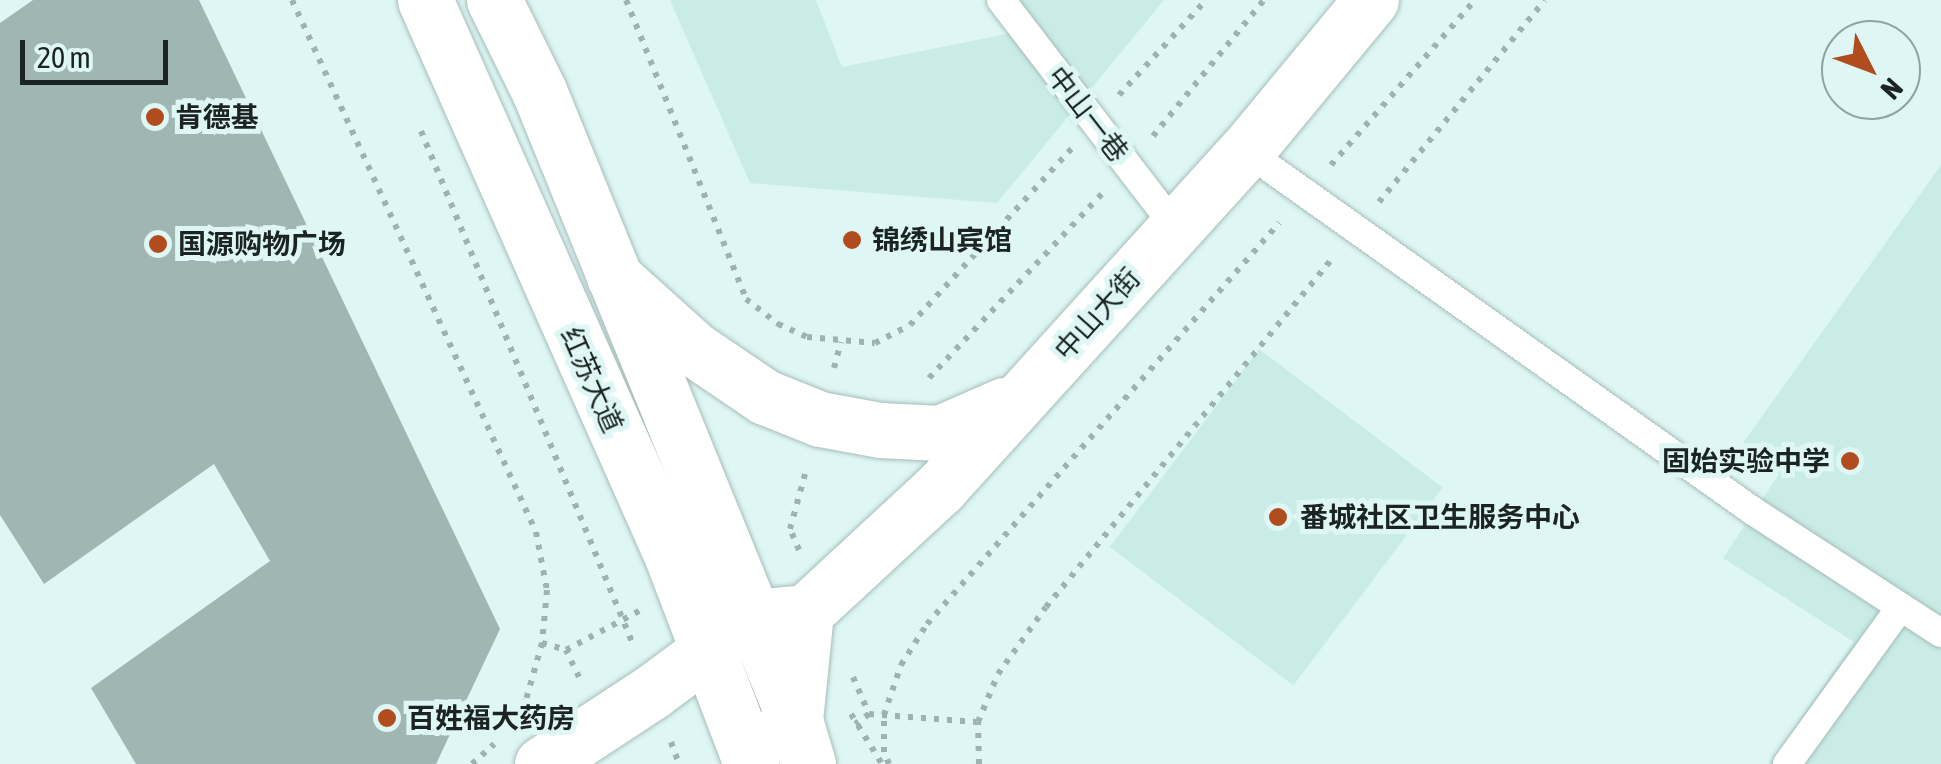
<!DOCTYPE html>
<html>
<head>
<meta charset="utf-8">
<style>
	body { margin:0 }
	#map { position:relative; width:1941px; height:764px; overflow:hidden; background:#def7f4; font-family:"Asap Condensed","Noto Sans SC",sans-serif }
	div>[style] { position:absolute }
	.built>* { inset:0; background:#caece7; transform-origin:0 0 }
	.building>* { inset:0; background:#9fb6b3 }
	.path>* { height:6px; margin-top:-3px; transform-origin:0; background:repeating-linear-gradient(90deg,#9eb2af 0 5px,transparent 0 13px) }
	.roads { filter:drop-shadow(0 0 2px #a6bdba) drop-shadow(0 0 2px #a6bdba) }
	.lane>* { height:28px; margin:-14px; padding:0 14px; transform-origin:14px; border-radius:14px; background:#fff }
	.secondary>* { height:55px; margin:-27.5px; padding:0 27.5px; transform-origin:27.5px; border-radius:27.5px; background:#fff }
	.primary>* { height:55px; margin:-27.5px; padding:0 27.5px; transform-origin:27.5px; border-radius:27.5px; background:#fff }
	.dots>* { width:28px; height:28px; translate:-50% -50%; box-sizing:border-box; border:5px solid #def7f4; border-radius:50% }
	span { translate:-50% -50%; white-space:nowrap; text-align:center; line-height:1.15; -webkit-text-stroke:10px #def7f4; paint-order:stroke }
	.street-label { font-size:28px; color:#1b2423 }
	.poi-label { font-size:28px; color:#1b2423; font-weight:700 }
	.left { translate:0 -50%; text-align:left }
	.right { translate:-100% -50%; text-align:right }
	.north { position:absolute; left:1821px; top:20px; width:100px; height:100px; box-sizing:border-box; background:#def7f4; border:2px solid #90a3a0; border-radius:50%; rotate:132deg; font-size:28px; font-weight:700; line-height:40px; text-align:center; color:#1b2423 }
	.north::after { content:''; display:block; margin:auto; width:35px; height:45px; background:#b14c1f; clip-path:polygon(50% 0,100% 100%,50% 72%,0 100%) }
	.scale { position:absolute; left:20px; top:40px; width:148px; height:45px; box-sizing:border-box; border:5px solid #1b2423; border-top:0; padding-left:12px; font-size:30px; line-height:35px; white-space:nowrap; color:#1b2423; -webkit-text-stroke:8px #def7f4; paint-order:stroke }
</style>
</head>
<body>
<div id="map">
	<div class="built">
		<i style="clip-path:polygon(670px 0,816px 0,842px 67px,1007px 34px,1021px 0,1164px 0,997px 203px,750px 183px)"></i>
		<i style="clip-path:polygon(1941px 165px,1941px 764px,1769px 764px,1854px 642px,1723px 558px,1779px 474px,1740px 447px)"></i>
		<i style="left:1259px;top:349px;width:230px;height:248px;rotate:37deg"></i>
	</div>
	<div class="building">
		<i style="clip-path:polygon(33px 0,199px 0,500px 629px,436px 764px,136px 764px,91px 688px,270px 561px,214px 464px,44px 584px,0 515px,0 23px)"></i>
	</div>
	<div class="path">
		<i style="left:292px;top:0;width:585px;rotate:65.36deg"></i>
		<i style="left:536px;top:532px;width:59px;rotate:79.3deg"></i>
		<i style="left:547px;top:590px;width:53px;rotate:95.4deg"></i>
		<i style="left:542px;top:643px;width:59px;rotate:105.7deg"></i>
		<i style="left:526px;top:700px;width:22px;rotate:126deg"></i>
		<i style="left:626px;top:0;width:322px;rotate:68.1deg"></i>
		<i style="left:746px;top:299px;width:41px;rotate:38deg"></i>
		<i style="left:778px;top:324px;width:32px;rotate:24deg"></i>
		<i style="left:807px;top:337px;width:68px;rotate:5deg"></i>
		<i style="left:875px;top:343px;width:39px;rotate:-27deg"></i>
		<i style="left:910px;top:325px;width:239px;rotate:-47.5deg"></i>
		<i style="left:1119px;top:95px;width:129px;rotate:-47.5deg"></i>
		<i style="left:421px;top:131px;width:553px;rotate:67.56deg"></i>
		<i style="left:1153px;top:136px;width:176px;rotate:-50.8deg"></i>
		<i style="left:1331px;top:165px;width:219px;rotate:-48.9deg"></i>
		<i style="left:1379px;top:202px;width:261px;rotate:-50.6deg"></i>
		<i style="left:834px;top:368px;width:27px;rotate:-75deg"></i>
		<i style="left:929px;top:378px;width:253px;rotate:-46.8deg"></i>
		<i style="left:799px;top:550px;width:23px;rotate:-113deg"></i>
		<i style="left:790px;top:529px;width:64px;rotate:-74.7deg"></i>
		<i style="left:542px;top:643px;width:25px;rotate:16deg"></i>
		<i style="left:579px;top:677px;width:30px;rotate:-116deg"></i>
		<i style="left:566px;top:650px;width:83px;rotate:-28.1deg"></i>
		<i style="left:853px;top:677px;width:40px;rotate:66.6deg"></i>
		<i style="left:869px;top:714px;width:17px;rotate:144deg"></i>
		<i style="left:851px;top:714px;width:59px;rotate:58.2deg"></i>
		<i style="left:869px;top:714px;width:108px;rotate:4.2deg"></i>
		<i style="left:671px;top:742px;width:23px;rotate:70deg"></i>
		<i style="left:472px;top:764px;width:30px;rotate:-42deg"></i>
		<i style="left:889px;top:764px;width:13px;rotate:-113deg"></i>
		<i style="left:884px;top:752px;width:37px;rotate:-90deg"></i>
		<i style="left:884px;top:715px;width:53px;rotate:-71.2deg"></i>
		<i style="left:901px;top:665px;width:49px;rotate:-57.6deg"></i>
		<i style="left:927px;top:624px;width:534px;rotate:-48.72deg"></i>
		<i style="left:979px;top:764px;width:42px;rotate:-91.4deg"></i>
		<i style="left:978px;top:722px;width:52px;rotate:-67.4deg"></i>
		<i style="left:998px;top:674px;width:82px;rotate:-54.4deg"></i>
		<i style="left:1046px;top:607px;width:452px;rotate:-50.6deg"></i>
	</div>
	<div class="roads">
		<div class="lane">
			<i style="left:1001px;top:0;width:287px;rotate:52.5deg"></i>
			<i style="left:1246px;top:151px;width:622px;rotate:35.38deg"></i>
			<i style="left:1753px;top:511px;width:224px;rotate:33deg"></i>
			<i style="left:1787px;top:764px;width:193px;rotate:-54.1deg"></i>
		</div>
		<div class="secondary">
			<i style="left:614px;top:277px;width:108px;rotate:42deg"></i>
			<i style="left:694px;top:349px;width:86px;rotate:34.1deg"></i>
			<i style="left:765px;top:397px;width:59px;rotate:21.8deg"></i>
			<i style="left:820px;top:419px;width:61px;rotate:10.4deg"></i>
			<i style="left:880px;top:430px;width:60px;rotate:2.9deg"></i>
			<i style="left:940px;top:433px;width:70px;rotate:-23.6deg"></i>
			<i style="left:780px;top:731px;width:19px;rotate:-36deg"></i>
			<i style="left:795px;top:720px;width:109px;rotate:-84.2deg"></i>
			<i style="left:542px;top:764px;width:133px;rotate:-33.3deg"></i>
			<i style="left:653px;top:691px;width:124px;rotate:-36.5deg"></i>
			<i style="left:753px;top:617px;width:53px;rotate:-5.4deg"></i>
			<i style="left:806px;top:612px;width:183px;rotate:-42.8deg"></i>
			<i style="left:940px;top:488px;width:455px;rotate:-47.8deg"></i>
			<i style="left:1246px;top:151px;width:196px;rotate:-50.4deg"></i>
		</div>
		<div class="primary">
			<i style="left:425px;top:0;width:606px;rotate:66.06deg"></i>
			<i style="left:671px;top:554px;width:225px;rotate:69.1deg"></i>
			<i style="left:494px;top:0;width:102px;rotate:63.7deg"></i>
			<i style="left:539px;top:91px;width:679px;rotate:67.85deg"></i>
			<i style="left:795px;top:720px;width:46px;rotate:73.5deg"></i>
		</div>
	</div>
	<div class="dots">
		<i style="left:155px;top:117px;background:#b14c1f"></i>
		<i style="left:852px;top:240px;background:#b14c1f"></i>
		<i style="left:158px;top:244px;background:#b14c1f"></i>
		<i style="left:1850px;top:461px;background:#b14c1f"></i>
		<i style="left:1278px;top:517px;background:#b14c1f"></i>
		<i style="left:387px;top:718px;background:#b14c1f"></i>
	</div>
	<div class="street-label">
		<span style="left:1088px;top:114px;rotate:52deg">中山一巷</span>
		<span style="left:1097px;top:314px;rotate:-48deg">中山大街</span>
		<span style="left:592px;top:380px;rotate:66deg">红苏大道</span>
	</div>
	<div class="poi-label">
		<span class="left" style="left:175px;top:117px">肯德基</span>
		<span class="left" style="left:872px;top:240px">锦绣山宾馆</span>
		<span class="left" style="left:178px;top:244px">国源购物广场</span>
		<span class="right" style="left:1830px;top:461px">固始实验中学</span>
		<span class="left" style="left:1300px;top:517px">番城社区卫生服务中心</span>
		<span class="left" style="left:407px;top:718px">百姓福大药房</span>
	</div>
	<div class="north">N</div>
	<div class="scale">20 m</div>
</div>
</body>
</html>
